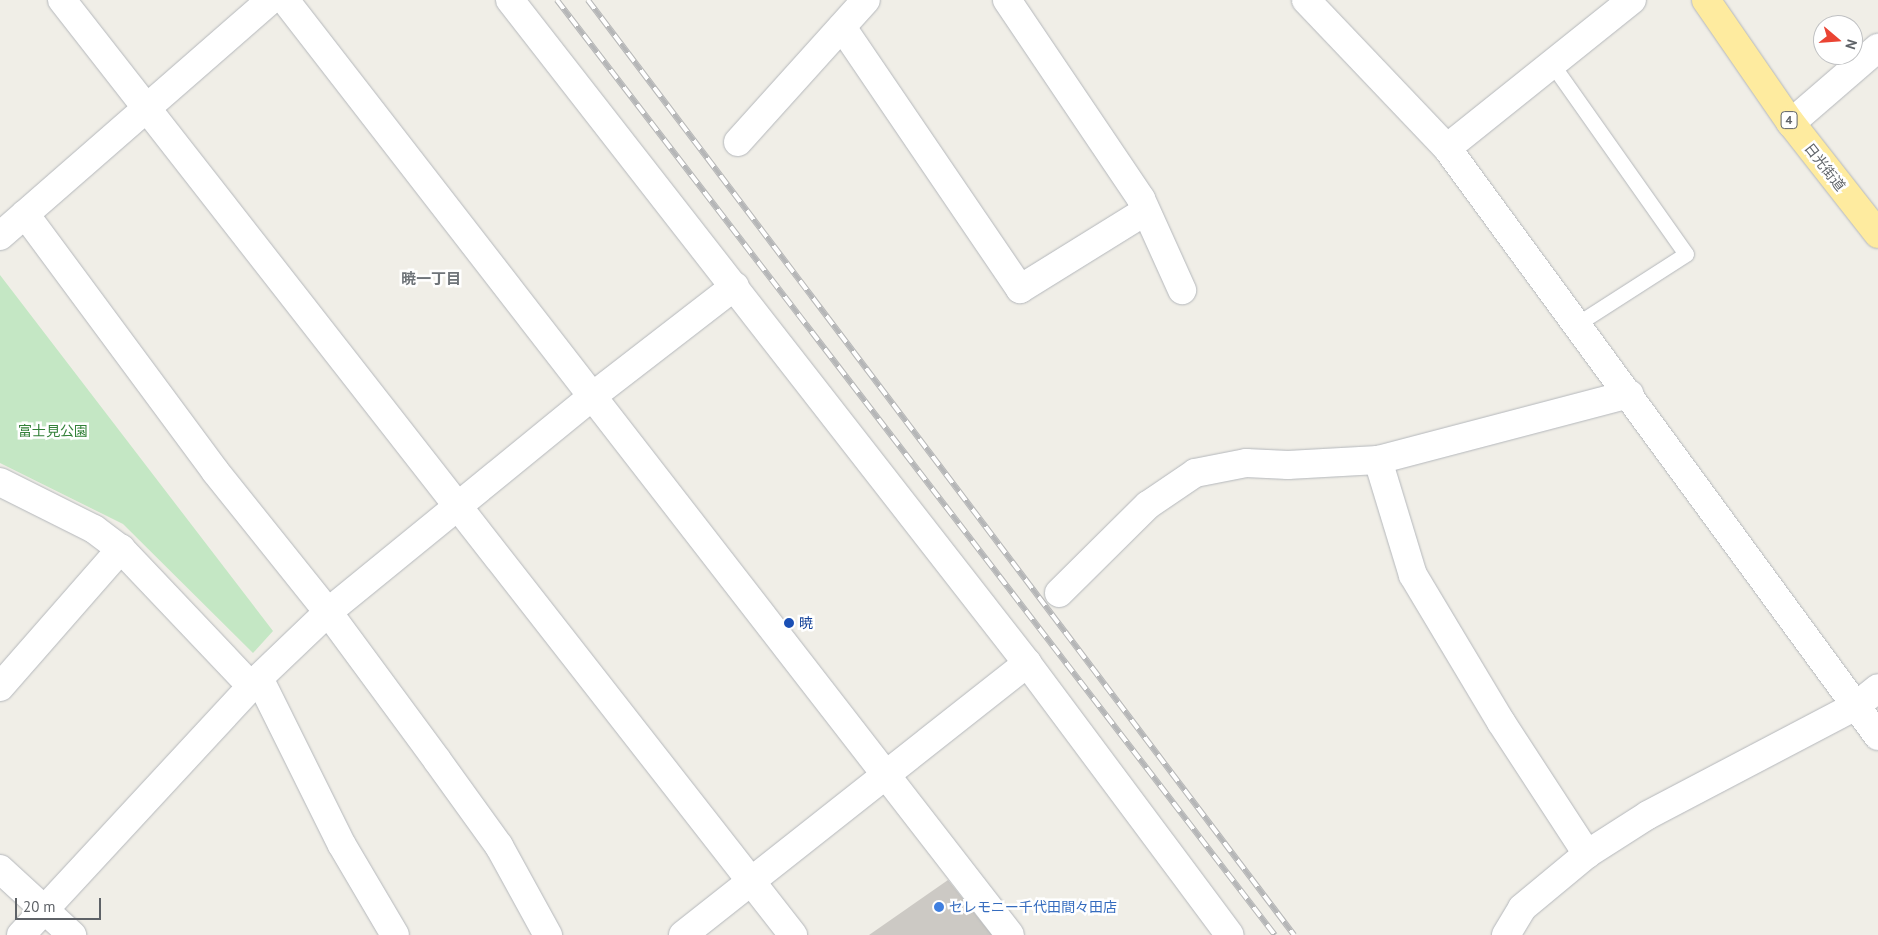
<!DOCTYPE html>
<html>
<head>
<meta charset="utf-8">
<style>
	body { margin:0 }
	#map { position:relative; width:1878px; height:935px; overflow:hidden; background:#f0eee7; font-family:"PT Sans","Noto Sans JP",sans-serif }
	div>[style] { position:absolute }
	.green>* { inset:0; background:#c4e7c4 }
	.building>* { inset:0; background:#ccc9c4 }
	.roads { filter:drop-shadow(0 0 1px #b4b7bb) drop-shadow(0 0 1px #b4b7bb) }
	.service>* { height:15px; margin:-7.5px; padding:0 7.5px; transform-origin:7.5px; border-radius:7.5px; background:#fff }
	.minor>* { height:28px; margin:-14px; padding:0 14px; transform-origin:14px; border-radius:14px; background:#fff }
	.tertiary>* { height:28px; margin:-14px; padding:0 14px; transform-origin:14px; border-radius:14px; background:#fff }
	.trunk>* { height:28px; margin:-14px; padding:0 14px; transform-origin:14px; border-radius:14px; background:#feeb9f }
	.rail>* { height:5.5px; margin-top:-2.75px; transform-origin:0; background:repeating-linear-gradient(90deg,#fff 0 11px,#b5b6b7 0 22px); box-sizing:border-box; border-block:1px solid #b5b6b7 }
	.dots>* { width:14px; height:14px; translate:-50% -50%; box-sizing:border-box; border:2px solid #fff; border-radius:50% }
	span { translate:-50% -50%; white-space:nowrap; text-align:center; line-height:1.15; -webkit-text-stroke:5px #fff; paint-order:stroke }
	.shield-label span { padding:1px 4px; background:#fff; border:1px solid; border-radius:4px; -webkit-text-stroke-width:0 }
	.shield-label { font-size:12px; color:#5e6267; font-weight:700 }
	.street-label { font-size:14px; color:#5e6267 }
	.park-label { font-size:14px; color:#338139 }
	.transit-label { font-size:14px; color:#164399 }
	.left { translate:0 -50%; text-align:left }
	.shop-label { font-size:14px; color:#366cbe }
	.neighbourhood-label { font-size:15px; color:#6f7479; font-weight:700 }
	.north { position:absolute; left:1813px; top:15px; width:50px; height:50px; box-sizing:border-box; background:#fff; border:1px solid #bfc0c2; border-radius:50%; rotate:108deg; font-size:14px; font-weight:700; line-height:20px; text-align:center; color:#5e6267 }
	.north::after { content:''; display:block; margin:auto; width:18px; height:22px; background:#ea4433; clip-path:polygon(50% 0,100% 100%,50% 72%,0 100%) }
	.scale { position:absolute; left:15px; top:898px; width:86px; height:22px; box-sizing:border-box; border:2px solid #5e6267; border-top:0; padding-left:6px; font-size:15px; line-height:18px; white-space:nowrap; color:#5e6267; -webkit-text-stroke:4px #fff; paint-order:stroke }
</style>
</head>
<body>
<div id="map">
	<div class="green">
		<i style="clip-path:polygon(0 275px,273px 631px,253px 653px,123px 524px,0 463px)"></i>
	</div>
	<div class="building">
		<i style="clip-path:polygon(948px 880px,992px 935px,869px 935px)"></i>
	</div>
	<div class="roads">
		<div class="service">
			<i style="left:1552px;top:64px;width:232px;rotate:54.8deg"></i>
			<i style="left:1686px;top:254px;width:130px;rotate:147.3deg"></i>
		</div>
		<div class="minor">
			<i style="left:62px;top:0;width:1187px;rotate:51.98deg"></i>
			<i style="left:510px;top:0;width:841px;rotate:52.05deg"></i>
			<i style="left:1027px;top:663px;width:339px;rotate:53.3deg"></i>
			<i style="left:1007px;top:0;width:240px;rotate:56deg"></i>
			<i style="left:1141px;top:199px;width:100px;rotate:65.7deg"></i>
			<i style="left:1306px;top:0;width:204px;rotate:46.4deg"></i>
			<i style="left:1447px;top:148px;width:729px;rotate:53.76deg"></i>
			<i style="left:842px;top:27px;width:317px;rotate:55.8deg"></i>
			<i style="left:1020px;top:289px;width:148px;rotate:-31.8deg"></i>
			<i style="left:1791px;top:123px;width:115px;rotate:-40.8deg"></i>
			<i style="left:738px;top:142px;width:191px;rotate:-48deg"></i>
			<i style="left:1447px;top:148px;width:237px;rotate:-38.7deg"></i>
			<i style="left:25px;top:214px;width:320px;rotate:53.5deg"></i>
			<i style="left:215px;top:471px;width:181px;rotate:51.3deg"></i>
			<i style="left:328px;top:612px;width:184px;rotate:53.6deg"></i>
			<i style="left:437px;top:760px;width:106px;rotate:54.2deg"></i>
			<i style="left:499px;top:846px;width:102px;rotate:61.2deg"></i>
			<i style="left:0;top:236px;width:359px;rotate:-41.1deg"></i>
			<i style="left:1378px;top:460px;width:120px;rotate:73.1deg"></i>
			<i style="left:1413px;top:575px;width:171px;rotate:59.1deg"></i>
			<i style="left:1501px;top:722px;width:158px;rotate:56.9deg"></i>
			<i style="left:0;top:482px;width:105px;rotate:26.6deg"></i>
			<i style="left:94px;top:529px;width:34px;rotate:37deg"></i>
			<i style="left:121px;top:549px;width:192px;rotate:46.5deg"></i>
			<i style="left:1059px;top:593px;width:125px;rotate:-44.7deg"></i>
			<i style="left:1148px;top:505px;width:57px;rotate:-34.2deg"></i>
			<i style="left:1195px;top:473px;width:52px;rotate:-11.1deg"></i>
			<i style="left:1246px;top:463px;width:42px;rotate:2.7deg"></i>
			<i style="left:1288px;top:465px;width:90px;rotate:-3.2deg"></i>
			<i style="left:1378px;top:460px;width:260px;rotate:-14.7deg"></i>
			<i style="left:259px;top:678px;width:186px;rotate:63.6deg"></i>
			<i style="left:342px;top:845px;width:104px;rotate:59.5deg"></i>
			<i style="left:0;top:687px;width:184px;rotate:-48.8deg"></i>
			<i style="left:0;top:869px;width:98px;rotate:42.5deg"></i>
			<i style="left:21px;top:935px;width:350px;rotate:-47.2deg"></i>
			<i style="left:259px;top:678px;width:95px;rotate:-43.7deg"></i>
			<i style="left:328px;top:612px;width:343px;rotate:-39.2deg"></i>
			<i style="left:594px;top:395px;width:178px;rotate:-37.7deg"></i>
			<i style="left:683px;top:935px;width:439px;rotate:-38.3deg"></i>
			<i style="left:1506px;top:935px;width:31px;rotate:-59deg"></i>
			<i style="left:1522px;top:908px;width:85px;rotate:-39.7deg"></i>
			<i style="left:1587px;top:854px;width:72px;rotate:-32.6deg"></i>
			<i style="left:1648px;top:815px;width:235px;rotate:-27.7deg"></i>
			<i style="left:1856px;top:706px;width:28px;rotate:-39deg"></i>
		</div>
		<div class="tertiary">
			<i style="left:285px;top:0;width:1183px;rotate:52.21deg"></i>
		</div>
		<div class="trunk">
			<i style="left:1706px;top:0;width:150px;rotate:55.4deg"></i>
			<i style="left:1791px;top:123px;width:141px;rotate:51.9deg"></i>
		</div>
	</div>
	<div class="rail">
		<i style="left:557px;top:0;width:1179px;rotate:52.48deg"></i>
		<i style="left:588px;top:0;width:1172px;rotate:52.94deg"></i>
	</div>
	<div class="dots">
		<i style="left:789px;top:623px;background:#1a4fb4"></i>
		<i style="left:939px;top:907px;background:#3f7fe0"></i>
	</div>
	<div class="shield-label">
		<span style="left:1789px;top:120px">4</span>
	</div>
	<div class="street-label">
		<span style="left:1825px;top:167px;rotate:52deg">日光街道</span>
	</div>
	<div class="park-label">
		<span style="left:53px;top:431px">富士見公園</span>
	</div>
	<div class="transit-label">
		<span class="left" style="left:799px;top:623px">暁</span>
	</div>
	<div class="shop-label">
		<span class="left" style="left:949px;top:907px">セレモニー千代田間々田店</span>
	</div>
	<div class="neighbourhood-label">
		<span style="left:431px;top:279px">暁一丁目</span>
	</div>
	<div class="north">N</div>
	<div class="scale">20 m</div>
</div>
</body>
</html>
